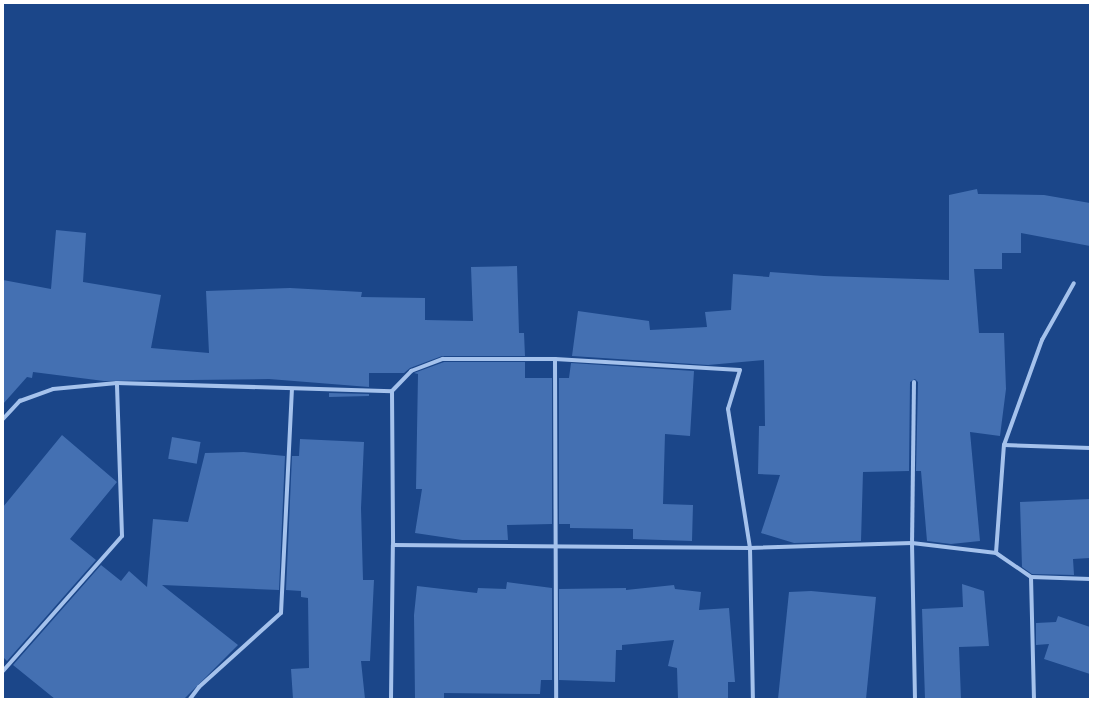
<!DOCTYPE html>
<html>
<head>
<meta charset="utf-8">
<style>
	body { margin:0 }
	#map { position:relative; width:1093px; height:702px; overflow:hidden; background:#1b4689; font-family:"Roboto Condensed",sans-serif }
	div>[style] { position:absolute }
	.building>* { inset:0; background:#4470b2; transform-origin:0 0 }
	.minor>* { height:4px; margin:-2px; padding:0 2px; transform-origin:2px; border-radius:2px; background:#a5c2ec }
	span { translate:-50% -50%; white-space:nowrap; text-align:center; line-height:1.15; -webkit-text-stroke:3px #1b4689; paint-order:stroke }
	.frame { position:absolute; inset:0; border:4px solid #fff; pointer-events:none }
</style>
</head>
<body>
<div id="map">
	<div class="building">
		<i style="clip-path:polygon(977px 189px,978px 194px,1044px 195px,1090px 203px,1090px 246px,1021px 233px,1021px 253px,1002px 253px,1002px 269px,974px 269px,979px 333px,1004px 333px,1006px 389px,1000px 436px,970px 432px,980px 541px,951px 544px,927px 541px,921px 471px,916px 471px,918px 382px,915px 379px,910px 382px,909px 471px,863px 472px,861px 541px,794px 543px,761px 533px,780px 475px,758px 474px,759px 426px,765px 426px,764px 360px,708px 365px,572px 356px,578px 311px,649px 321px,650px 330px,707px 327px,705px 312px,731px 310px,733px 274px,769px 277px,770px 272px,824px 276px,949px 280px,949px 195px)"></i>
		<i style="clip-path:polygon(56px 230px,86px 233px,83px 282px,161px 295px,151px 348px,209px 353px,206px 291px,290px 288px,362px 292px,361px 297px,425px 298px,425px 320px,473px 321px,471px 267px,517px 266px,519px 333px,524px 333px,525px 356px,442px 356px,410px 368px,404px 373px,369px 373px,369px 387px,269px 379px,104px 381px,33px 372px,32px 378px,27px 377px,3px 404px,3px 280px,51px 289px)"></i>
		<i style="clip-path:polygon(444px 362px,525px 362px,525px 378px,552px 378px,552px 524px,507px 525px,508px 540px,462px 540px,415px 533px,422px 489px,416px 489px,418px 374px,414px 373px)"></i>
		<i style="clip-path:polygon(571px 363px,694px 371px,690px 436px,665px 434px,663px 504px,693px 505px,692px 541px,633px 539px,633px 529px,570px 528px,570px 524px,559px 524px,559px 378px,569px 378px)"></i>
		<i style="clip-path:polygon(329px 393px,369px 394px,369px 396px,329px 397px)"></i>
		<i style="clip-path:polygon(62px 435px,117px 482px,70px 539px,96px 560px,7px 661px,3px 657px,3px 507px)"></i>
		<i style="left:172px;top:437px;width:29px;height:22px;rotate:10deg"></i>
		<i style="clip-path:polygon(300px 439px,364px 442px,361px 508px,363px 580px,374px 580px,370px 661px,361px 661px,365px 699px,293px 699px,291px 669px,309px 668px,308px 598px,301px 597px,301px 591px,286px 590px,292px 456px,299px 456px)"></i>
		<i style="clip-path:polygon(244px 452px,285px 456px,279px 590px,162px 585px,238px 645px,184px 699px,55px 699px,13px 665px,101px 565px,121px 581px,129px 571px,147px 587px,153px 519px,188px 522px,205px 453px)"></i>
		<i style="clip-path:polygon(1090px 499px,1090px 558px,1073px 559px,1074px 575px,1032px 574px,1022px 567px,1020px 502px)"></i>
		<i style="clip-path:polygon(507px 582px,552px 588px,552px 680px,541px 680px,540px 694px,444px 693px,444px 699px,415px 699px,414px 615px,417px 586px,477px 593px,478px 588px,506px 589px)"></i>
		<i style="clip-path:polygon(962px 584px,984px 591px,989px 646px,959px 647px,961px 699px,925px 699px,922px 609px,963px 607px)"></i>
		<i style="clip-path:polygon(674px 585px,675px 589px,701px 592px,699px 610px,729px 608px,735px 682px,728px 682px,728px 699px,678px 699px,677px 668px,668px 666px,674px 640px,622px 645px,622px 650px,616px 650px,615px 682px,559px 680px,559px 589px,626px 588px,626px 590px)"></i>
		<i style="clip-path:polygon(811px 591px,876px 597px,866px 699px,778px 699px,789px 592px)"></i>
		<i style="clip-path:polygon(1058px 616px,1090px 627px,1090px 674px,1044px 659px,1049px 644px,1036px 645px,1036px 623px,1056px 622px)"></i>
	</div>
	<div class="minor">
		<i style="left:555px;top:359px;width:340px;rotate:89.8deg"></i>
		<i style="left:914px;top:382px;width:161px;rotate:90.7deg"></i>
		<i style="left:912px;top:543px;width:156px;rotate:88.9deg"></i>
		<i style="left:392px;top:391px;width:28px;rotate:-46deg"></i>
		<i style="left:411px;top:371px;width:34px;rotate:-21deg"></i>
		<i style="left:443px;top:359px;width:112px"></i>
		<i style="left:555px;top:359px;width:185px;rotate:3.4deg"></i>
		<i style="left:740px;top:370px;width:41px;rotate:107.1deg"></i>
		<i style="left:728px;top:409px;width:141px;rotate:81deg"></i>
		<i style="left:750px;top:548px;width:151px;rotate:88.9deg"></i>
		<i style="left:3px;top:419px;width:25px;rotate:-47deg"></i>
		<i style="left:20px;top:401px;width:35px;rotate:-20deg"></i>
		<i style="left:53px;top:389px;width:64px;rotate:-5.4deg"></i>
		<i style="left:117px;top:383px;width:275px;rotate:1.7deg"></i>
		<i style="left:392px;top:391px;width:154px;rotate:89.6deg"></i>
		<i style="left:1004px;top:445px;width:112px;rotate:-70.1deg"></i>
		<i style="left:1042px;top:340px;width:65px;rotate:-60.7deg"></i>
		<i style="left:996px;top:553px;width:108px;rotate:-85.8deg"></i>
		<i style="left:1004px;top:445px;width:86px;rotate:2deg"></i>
		<i style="left:1031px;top:577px;width:122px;rotate:88.6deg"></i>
		<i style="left:3px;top:671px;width:180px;rotate:-48.6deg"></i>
		<i style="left:122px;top:536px;width:153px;rotate:-91.9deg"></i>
		<i style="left:190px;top:699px;width:15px;rotate:-53deg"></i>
		<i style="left:199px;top:687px;width:110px;rotate:-42.1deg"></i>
		<i style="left:281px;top:613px;width:224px;rotate:-87.2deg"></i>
		<i style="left:391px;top:699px;width:154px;rotate:-89.3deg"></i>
		<i style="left:393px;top:545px;width:357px;rotate:0.5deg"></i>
		<i style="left:750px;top:548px;width:162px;rotate:-1.8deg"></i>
		<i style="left:912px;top:543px;width:85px;rotate:6.8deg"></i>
		<i style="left:996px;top:553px;width:42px;rotate:34.4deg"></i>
		<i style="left:1031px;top:577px;width:59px;rotate:1.9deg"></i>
	</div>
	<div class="frame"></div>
</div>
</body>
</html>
